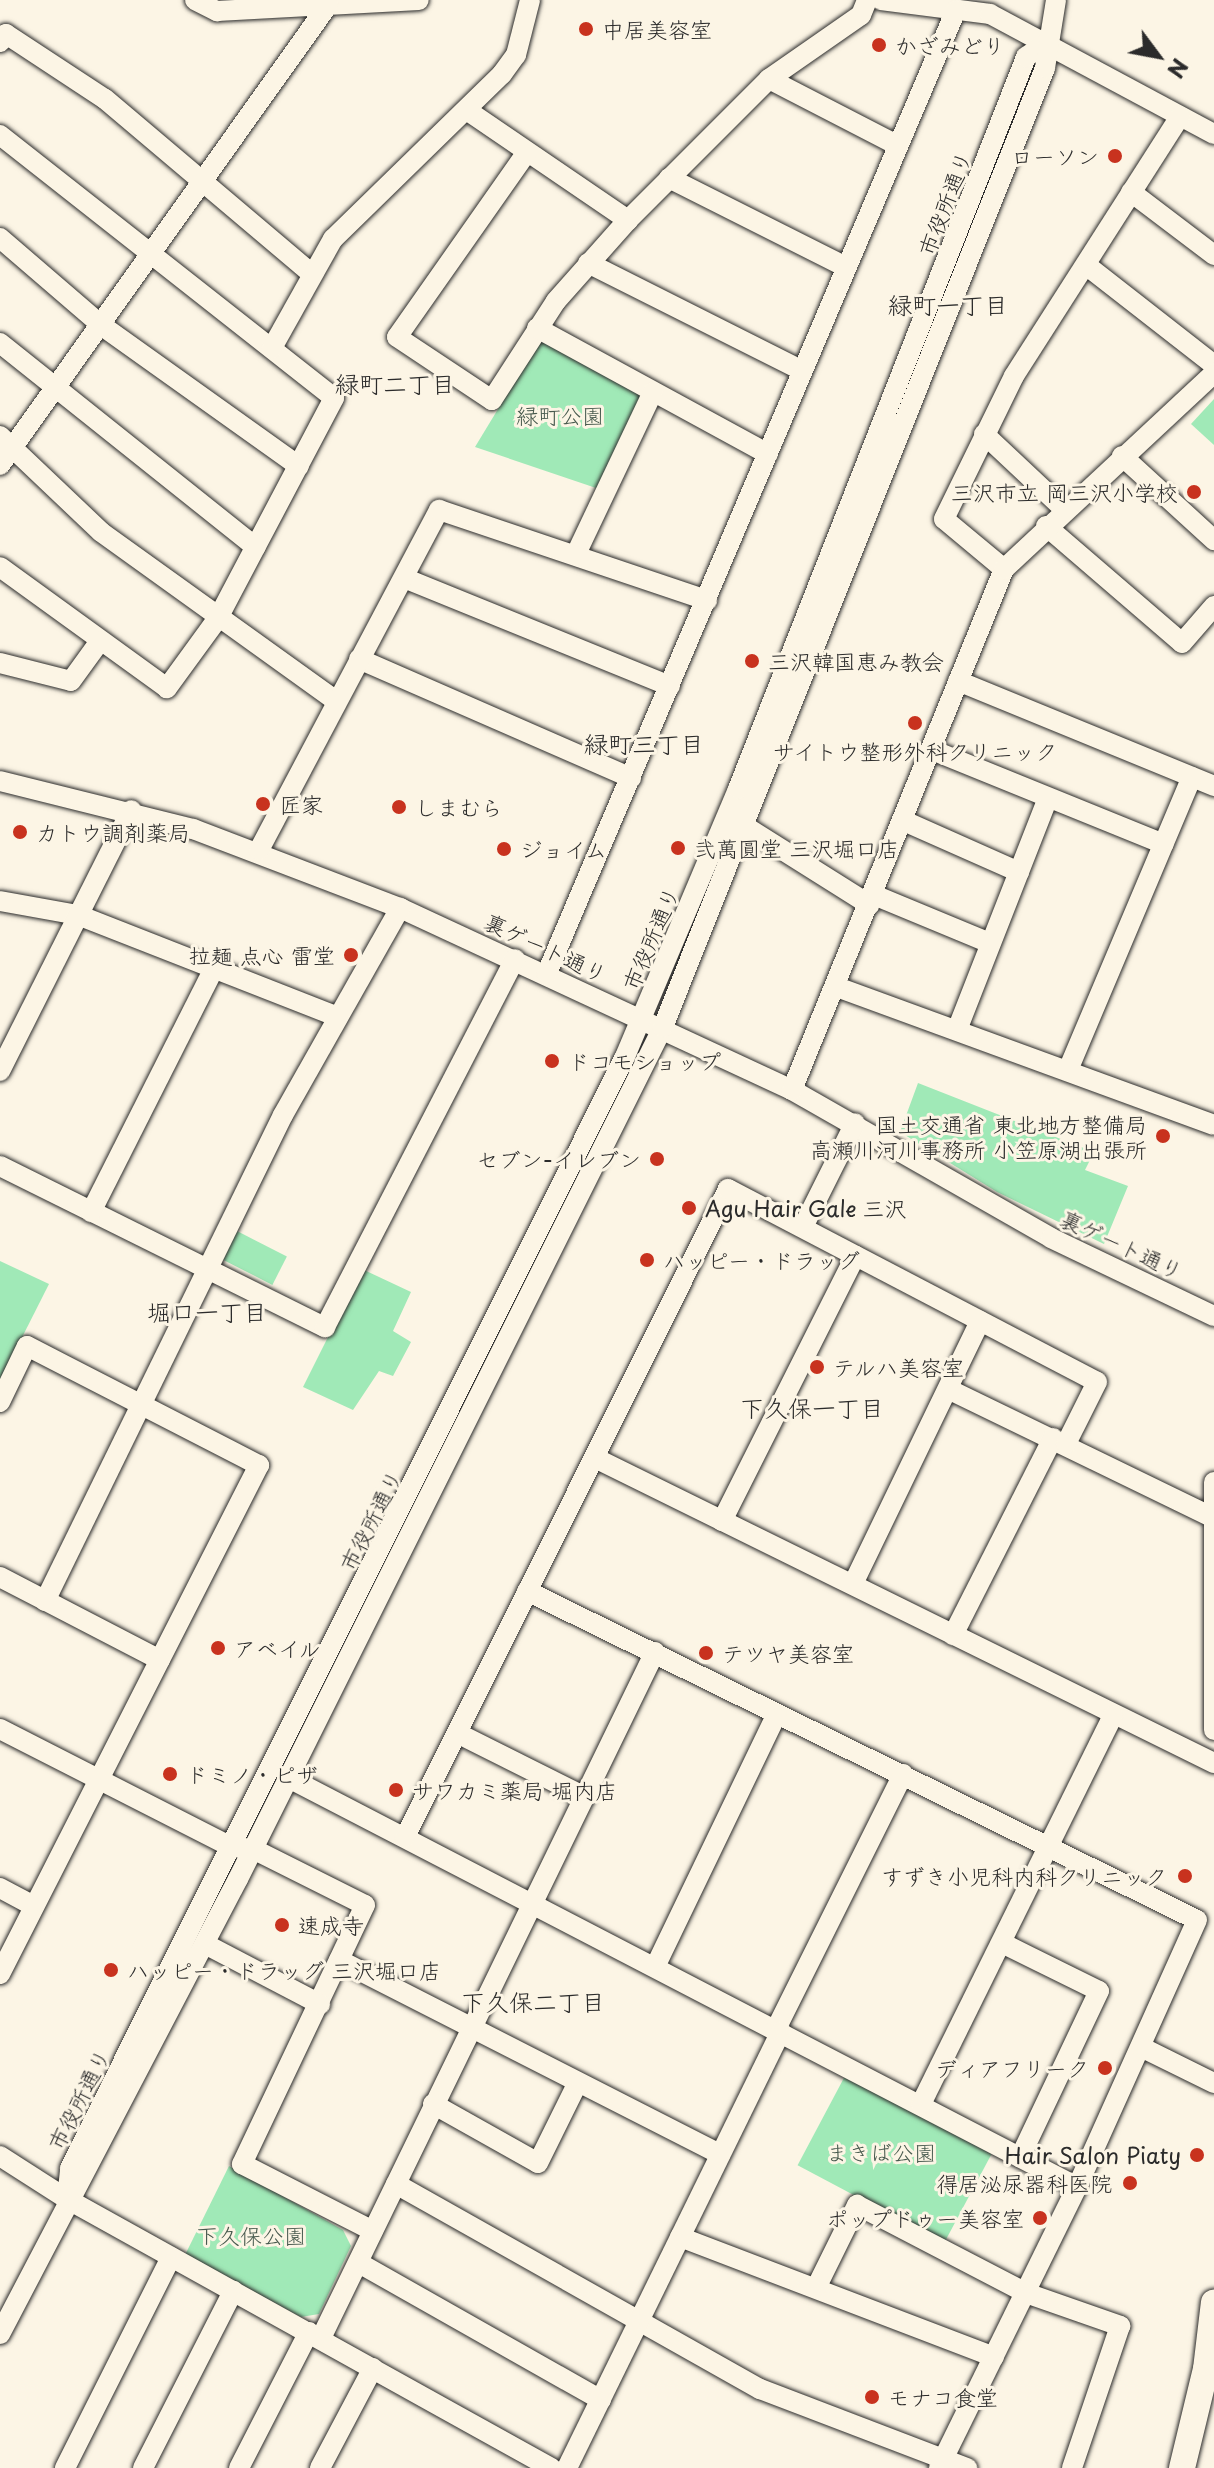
<!DOCTYPE html>
<html>
<head>
<meta charset="utf-8">
<style>
	body { margin:0 }
	#map { position:relative; width:1214px; height:2468px; overflow:hidden; background:#fcf5e5; font-family:"Playpen Sans","Klee One",sans-serif }
	div>[style] { position:absolute }
	.green>* { inset:0; background:#a0e9b7; transform-origin:0 0 }
	.roads { filter:drop-shadow(0 0 2px #2b2b2b) drop-shadow(0 0 2px #2b2b2b) }
	.minor>* { height:20px; margin:-10px; padding:0 10px; transform-origin:10px; border-radius:10px; background:#fcf5e5 }
	.major>* { height:26px; margin:-13px; padding:0 13px; transform-origin:13px; border-radius:13px; background:#fcf5e5 }
	.dots>* { width:22px; height:22px; translate:-50% -50%; box-sizing:border-box; border:4px solid #fcf5e5; border-radius:50% }
	span { translate:-50% -50%; white-space:nowrap; text-align:center; line-height:1.15; -webkit-text-stroke:6px #fcf5e5; paint-order:stroke }
	.poi-label { font-size:22px; color:#2b2b2b }
	.left { translate:0 -50%; text-align:left }
	.right { translate:-100% -50%; text-align:right }
	.street-label { font-size:22px; color:#2b2b2b }
	.park-label { font-size:22px; color:#485a4e }
	.neighbourhood-label { font-size:24px; color:#2b2b2b }
	.north { position:absolute; left:1118px; top:16px; width:80px; height:80px; -webkit-text-stroke:6px #fcf5e5; paint-order:stroke; rotate:122deg; font-size:22px; font-weight:700; line-height:32px; text-align:center; color:#2b2b2b }
	.north::after { content:''; display:block; margin:auto; width:28px; height:36px; background:#2b2b2b; clip-path:polygon(50% 0,100% 100%,50% 72%,0 100%) }
</style>
</head>
<body>
<div id="map">
	<div class="green">
		<i style="clip-path:polygon(541px 338px,643px 393px,599px 489px,475px 447px)"></i>
		<i style="clip-path:polygon(1214px 399px,1214px 445px,1191px 424px)"></i>
		<i style="clip-path:polygon(918px 1083px,1094px 1152px,1085px 1170px,1128px 1186px,1104px 1244px,997px 1192px,900px 1132px)"></i>
		<i style="left:237px;top:1231px;width:56px;height:32px;rotate:27deg"></i>
		<i style="clip-path:polygon(0 1261px,49px 1284px,0 1381px)"></i>
		<i style="clip-path:polygon(362px 1269px,411px 1292px,393px 1331px,411px 1342px,393px 1376px,379px 1371px,353px 1410px,303px 1387px)"></i>
		<i style="left:845px;top:2076px;width:166px;height:101px;rotate:28deg"></i>
		<i style="clip-path:polygon(229px 2166px,343px 2230px,351px 2246px,319px 2314px,301px 2317px,185px 2255px)"></i>
	</div>
	<div class="roads">
		<div class="minor">
			<i style="left:195px;top:0;width:25px;rotate:27deg"></i>
			<i style="left:217px;top:11px;width:202px;rotate:-3.1deg"></i>
			<i style="left:881px;top:0;width:110px;rotate:7.3deg"></i>
			<i style="left:990px;top:14px;width:254px;rotate:28.2deg"></i>
			<i style="left:0;top:42px;width:10px;rotate:-53deg"></i>
			<i style="left:6px;top:34px;width:118px;rotate:33.3deg"></i>
			<i style="left:105px;top:99px;width:270px;rotate:40.2deg"></i>
			<i style="left:769px;top:79px;width:144px;rotate:27.3deg"></i>
			<i style="left:468px;top:111px;width:194px;rotate:34.3deg"></i>
			<i style="left:0;top:135px;width:425px;rotate:38.2deg"></i>
			<i style="left:334px;top:398px;width:249px;rotate:117.8deg"></i>
			<i style="left:218px;top:618px;width:87px;rotate:126.1deg"></i>
			<i style="left:167px;top:688px;width:206px;rotate:-144.1deg"></i>
			<i style="left:527px;top:152px;width:226px;rotate:125.1deg"></i>
			<i style="left:397px;top:337px;width:114px;rotate:33.6deg"></i>
			<i style="left:492px;top:400px;width:118px;rotate:-57.1deg"></i>
			<i style="left:556px;top:301px;width:108px;rotate:-48.4deg"></i>
			<i style="left:628px;top:220px;width:199px;rotate:-45deg"></i>
			<i style="left:769px;top:79px;width:112px;rotate:-34.8deg"></i>
			<i style="left:861px;top:15px;width:16px;rotate:-68deg"></i>
			<i style="left:669px;top:178px;width:198px;rotate:26.7deg"></i>
			<i style="left:1131px;top:192px;width:104px;rotate:37.2deg"></i>
			<i style="left:0;top:238px;width:133px;rotate:40.7deg"></i>
			<i style="left:101px;top:325px;width:243px;rotate:35.5deg"></i>
			<i style="left:588px;top:263px;width:238px;rotate:26.7deg"></i>
			<i style="left:1086px;top:265px;width:162px;rotate:38deg"></i>
			<i style="left:537px;top:328px;width:263px;rotate:28.6deg"></i>
			<i style="left:0;top:343px;width:327px;rotate:38.6deg"></i>
			<i style="left:272px;top:348px;width:125px;rotate:-60.8deg"></i>
			<i style="left:333px;top:239px;width:236px;rotate:-44.3deg"></i>
			<i style="left:502px;top:74px;width:24px;rotate:-54deg"></i>
			<i style="left:516px;top:55px;width:57px;rotate:-75.7deg"></i>
			<i style="left:984px;top:434px;width:110px;rotate:43.2deg"></i>
			<i style="left:0;top:436px;width:139px;rotate:43.5deg"></i>
			<i style="left:101px;top:532px;width:289px;rotate:35.7deg"></i>
			<i style="left:1122px;top:456px;width:125px;rotate:42.4deg"></i>
			<i style="left:0;top:465px;width:565px;rotate:-54.51deg"></i>
			<i style="left:1046px;top:526px;width:179px;rotate:40.7deg"></i>
			<i style="left:1182px;top:643px;width:49px;rotate:-49.1deg"></i>
			<i style="left:576px;top:554px;width:179px;rotate:-64.6deg"></i>
			<i style="left:1004px;top:569px;width:78px;rotate:-140.2deg"></i>
			<i style="left:944px;top:519px;width:159px;rotate:-63.9deg"></i>
			<i style="left:1014px;top:376px;width:308px;rotate:-57.4deg"></i>
			<i style="left:404px;top:578px;width:287px;rotate:22.1deg"></i>
			<i style="left:359px;top:659px;width:297px;rotate:23.6deg"></i>
			<i style="left:0;top:663px;width:73px;rotate:14.2deg"></i>
			<i style="left:71px;top:681px;width:49px;rotate:-54.1deg"></i>
			<i style="left:958px;top:681px;width:277px;rotate:22.3deg"></i>
			<i style="left:932px;top:750px;width:250px;rotate:22.1deg"></i>
			<i style="left:0;top:781px;width:199px;rotate:14deg"></i>
			<i style="left:193px;top:829px;width:222px;rotate:20.9deg"></i>
			<i style="left:400px;top:908px;width:432px;rotate:24.9deg"></i>
			<i style="left:792px;top:1090px;width:298px;rotate:29.7deg"></i>
			<i style="left:1051px;top:1238px;width:181px;rotate:25.6deg"></i>
			<i style="left:904px;top:821px;width:126px;rotate:23.9deg"></i>
			<i style="left:746px;top:827px;width:146px;rotate:32.2deg"></i>
			<i style="left:259px;top:850px;width:385px;rotate:-62.1deg"></i>
			<i style="left:439px;top:510px;width:283px;rotate:18.6deg"></i>
			<i style="left:874px;top:895px;width:126px;rotate:22.5deg"></i>
			<i style="left:0;top:901px;width:79px;rotate:10.2deg"></i>
			<i style="left:78px;top:915px;width:279px;rotate:21.4deg"></i>
			<i style="left:547px;top:973px;width:1046px;rotate:-66.99deg"></i>
			<i style="left:837px;top:987px;width:401px;rotate:20.1deg"></i>
			<i style="left:957px;top:1030px;width:249px;rotate:-68.6deg"></i>
			<i style="left:1068px;top:1070px;width:318px;rotate:-67.1deg"></i>
			<i style="left:0;top:1071px;width:292px;rotate:-63.3deg"></i>
			<i style="left:792px;top:1090px;width:562px;rotate:-67.86deg"></i>
			<i style="left:1004px;top:569px;width:287px;rotate:-43deg"></i>
			<i style="left:0;top:1166px;width:363px;rotate:26.4deg"></i>
			<i style="left:325px;top:1327px;width:414px;rotate:-62.7deg"></i>
			<i style="left:91px;top:1212px;width:275px;rotate:-63.2deg"></i>
			<i style="left:803px;top:1227px;width:116px;rotate:-63.4deg"></i>
			<i style="left:948px;top:1389px;width:296px;rotate:25.9deg"></i>
			<i style="left:0;top:1402px;width:62px;rotate:-64.3deg"></i>
			<i style="left:27px;top:1346px;width:261px;rotate:27.2deg"></i>
			<i style="left:259px;top:1465px;width:571px;rotate:116.97deg"></i>
			<i style="left:595px;top:1458px;width:690px;rotate:26.23deg"></i>
			<i style="left:1214px;top:1482px;width:248px;rotate:90deg"></i>
			<i style="left:722px;top:1521px;width:297px;rotate:-63.3deg"></i>
			<i style="left:0;top:1577px;width:180px;rotate:27.4deg"></i>
			<i style="left:853px;top:1584px;width:292px;rotate:-64.2deg"></i>
			<i style="left:527px;top:1591px;width:746px;rotate:26.15deg"></i>
			<i style="left:1197px;top:1920px;width:293px;rotate:114.2deg"></i>
			<i style="left:1077px;top:2187px;width:313px;rotate:116.2deg"></i>
			<i style="left:45px;top:1601px;width:541px;rotate:-63.91deg"></i>
			<i style="left:283px;top:1115px;width:238px;rotate:-60.5deg"></i>
			<i style="left:953px;top:1635px;width:221px;rotate:-63.1deg"></i>
			<i style="left:0;top:1729px;width:260px;rotate:27deg"></i>
			<i style="left:232px;top:1847px;width:21px;rotate:5deg"></i>
			<i style="left:253px;top:1849px;width:125px;rotate:26.6deg"></i>
			<i style="left:365px;top:1905px;width:287px;rotate:115.4deg"></i>
			<i style="left:242px;top:2164px;width:147px;rotate:27.1deg"></i>
			<i style="left:457px;top:1733px;width:143px;rotate:26.6deg"></i>
			<i style="left:287px;top:1777px;width:890px;rotate:27.43deg"></i>
			<i style="left:405px;top:1837px;width:724px;rotate:-63.51deg"></i>
			<i style="left:728px;top:1189px;width:416px;rotate:27.6deg"></i>
			<i style="left:1097px;top:1382px;width:69px;rotate:116.6deg"></i>
			<i style="left:0;top:1888px;width:38px;rotate:28deg"></i>
			<i style="left:1002px;top:1943px;width:108px;rotate:26.3deg"></i>
			<i style="left:1099px;top:1991px;width:184px;rotate:115.4deg"></i>
			<i style="left:205px;top:1944px;width:130px;rotate:27.6deg"></i>
			<i style="left:339px;top:1960px;width:428px;rotate:27deg"></i>
			<i style="left:655px;top:1967px;width:281px;rotate:-64.3deg"></i>
			<i style="left:776px;top:2029px;width:285px;rotate:-63.5deg"></i>
			<i style="left:1141px;top:2047px;width:81px;rotate:26.3deg"></i>
			<i style="left:433px;top:2104px;width:120px;rotate:29.3deg"></i>
			<i style="left:538px;top:2163px;width:88px;rotate:-63.7deg"></i>
			<i style="left:921px;top:2104px;width:433px;rotate:-63.7deg"></i>
			<i style="left:0;top:2156px;width:80px;rotate:32.7deg"></i>
			<i style="left:67px;top:2199px;width:554px;rotate:29.06deg"></i>
			<i style="left:396px;top:2184px;width:418px;rotate:29.4deg"></i>
			<i style="left:760px;top:2389px;width:222px;rotate:20.9deg"></i>
			<i style="left:67px;top:2199px;width:31px;rotate:-84deg"></i>
			<i style="left:70px;top:2168px;width:1240px;rotate:-63.46deg"></i>
			<i style="left:624px;top:1059px;width:293px;rotate:-67.1deg"></i>
			<i style="left:738px;top:789px;width:787px;rotate:-68.52deg"></i>
			<i style="left:1026px;top:57px;width:24px;rotate:-35deg"></i>
			<i style="left:680px;top:2237px;width:336px;rotate:20.9deg"></i>
			<i style="left:359px;top:2263px;width:278px;rotate:29.5deg"></i>
			<i style="left:816px;top:2288px;width:93px;rotate:-63.7deg"></i>
			<i style="left:857px;top:2205px;width:191px;rotate:27.5deg"></i>
			<i style="left:1026px;top:2293px;width:100px;rotate:19.3deg"></i>
			<i style="left:1120px;top:2326px;width:150px;rotate:108.7deg"></i>
			<i style="left:0;top:2334px;width:513px;rotate:-62.39deg"></i>
			<i style="left:238px;top:1879px;width:952px;rotate:-63.49deg"></i>
			<i style="left:663px;top:1027px;width:1032px;rotate:-68.28deg"></i>
			<i style="left:1045px;top:68px;width:69px;rotate:-80.8deg"></i>
			<i style="left:321px;top:2338px;width:763px;rotate:-64.04deg"></i>
			<i style="left:65px;top:2468px;width:236px;rotate:-63.3deg"></i>
			<i style="left:143px;top:2468px;width:199px;rotate:-63deg"></i>
			<i style="left:239px;top:2468px;width:153px;rotate:-62.8deg"></i>
			<i style="left:320px;top:2468px;width:113px;rotate:-62.1deg"></i>
			<i style="left:567px;top:2468px;width:486px;rotate:-63.9deg"></i>
		</div>
		<div class="major">
			<i style="left:1182px;top:2468px;width:102px;rotate:-76.4deg"></i>
			<i style="left:1206px;top:2369px;width:67px;rotate:-83.2deg"></i>
		</div>
	</div>
	<div class="dots">
		<i style="left:586px;top:29px;background:#c8321e"></i>
		<i style="left:879px;top:45px;background:#c8321e"></i>
		<i style="left:1115px;top:156px;background:#c8321e"></i>
		<i style="left:1194px;top:492px;background:#c8321e"></i>
		<i style="left:752px;top:661px;background:#c8321e"></i>
		<i style="left:915px;top:723px;background:#c8321e"></i>
		<i style="left:263px;top:804px;background:#c8321e"></i>
		<i style="left:399px;top:807px;background:#c8321e"></i>
		<i style="left:20px;top:832px;background:#c8321e"></i>
		<i style="left:678px;top:848px;background:#c8321e"></i>
		<i style="left:504px;top:849px;background:#c8321e"></i>
		<i style="left:351px;top:955px;background:#c8321e"></i>
		<i style="left:552px;top:1061px;background:#c8321e"></i>
		<i style="left:1163px;top:1136px;background:#c8321e"></i>
		<i style="left:657px;top:1159px;background:#c8321e"></i>
		<i style="left:689px;top:1208px;background:#c8321e"></i>
		<i style="left:647px;top:1260px;background:#c8321e"></i>
		<i style="left:817px;top:1367px;background:#c8321e"></i>
		<i style="left:218px;top:1648px;background:#c8321e"></i>
		<i style="left:706px;top:1653px;background:#c8321e"></i>
		<i style="left:170px;top:1774px;background:#c8321e"></i>
		<i style="left:396px;top:1790px;background:#c8321e"></i>
		<i style="left:1185px;top:1876px;background:#c8321e"></i>
		<i style="left:282px;top:1925px;background:#c8321e"></i>
		<i style="left:111px;top:1970px;background:#c8321e"></i>
		<i style="left:1105px;top:2068px;background:#c8321e"></i>
		<i style="left:1197px;top:2155px;background:#c8321e"></i>
		<i style="left:1130px;top:2183px;background:#c8321e"></i>
		<i style="left:1040px;top:2218px;background:#c8321e"></i>
		<i style="left:872px;top:2397px;background:#c8321e"></i>
	</div>
	<div class="poi-label">
		<span class="left" style="left:602px;top:29px">中居美容室</span>
		<span class="left" style="left:895px;top:45px">かざみどり</span>
		<span class="right" style="left:1099px;top:156px">ローソン</span>
		<span class="right" style="left:1178px;top:492px">三沢市立 岡三沢小学校</span>
		<span class="left" style="left:768px;top:661px">三沢韓国恵み教会</span>
		<span style="left:915px;top:751px">サイトウ整形外科クリニック</span>
		<span class="left" style="left:279px;top:804px">匠家</span>
		<span class="left" style="left:415px;top:807px">しまむら</span>
		<span class="left" style="left:36px;top:832px">カトウ調剤薬局</span>
		<span class="left" style="left:694px;top:848px">弐萬圓堂 三沢堀口店</span>
		<span class="left" style="left:520px;top:849px">ジョイム</span>
		<span class="right" style="left:335px;top:955px">拉麺 点心 雷堂</span>
		<span class="left" style="left:568px;top:1061px">ドコモショップ</span>
		<span class="right" style="left:1147px;top:1136px">国土交通省 東北地方整備局<br>高瀬川河川事務所 小笠原湖出張所</span>
		<span class="right" style="left:641px;top:1159px">セブン-イレブン</span>
		<span class="left" style="left:705px;top:1208px">Agu Hair Gale 三沢</span>
		<span class="left" style="left:663px;top:1260px">ハッピー・ドラッグ</span>
		<span class="left" style="left:833px;top:1367px">テルハ美容室</span>
		<span class="left" style="left:234px;top:1648px">アベイル</span>
		<span class="left" style="left:722px;top:1653px">テツヤ美容室</span>
		<span class="left" style="left:186px;top:1774px">ドミノ・ピザ</span>
		<span class="left" style="left:412px;top:1790px">サワカミ薬局 堀内店</span>
		<span class="right" style="left:1167px;top:1876px">すずき小児科内科クリニック</span>
		<span class="left" style="left:298px;top:1925px">速成寺</span>
		<span class="left" style="left:127px;top:1970px">ハッピー・ドラッグ 三沢堀口店</span>
		<span class="right" style="left:1089px;top:2068px">ディアフリーク</span>
		<span class="right" style="left:1181px;top:2155px">Hair Salon Piaty</span>
		<span class="right" style="left:1112px;top:2183px">得居泌尿器科医院</span>
		<span class="right" style="left:1024px;top:2218px">ポップドゥー美容室</span>
		<span class="left" style="left:888px;top:2397px">モナコ食堂</span>
	</div>
	<div class="street-label">
		<span style="left:944px;top:203px;rotate:-69deg">市役所通り</span>
		<span style="left:650px;top:938px;rotate:-67deg">市役所通り</span>
		<span style="left:546px;top:947px;rotate:25deg">裏ゲート通り</span>
		<span style="left:1122px;top:1244px;rotate:25deg">裏ゲート通り</span>
		<span style="left:370px;top:1520px;rotate:-63deg">市役所通り</span>
		<span style="left:78px;top:2099px;rotate:-63deg">市役所通り</span>
	</div>
	<div class="park-label">
		<span style="left:560px;top:415px">緑町公園</span>
		<span style="left:881px;top:2152px">まきば公園</span>
		<span style="left:251px;top:2235px">下久保公園</span>
	</div>
	<div class="neighbourhood-label">
		<span style="left:948px;top:305px">緑町一丁目</span>
		<span style="left:395px;top:384px">緑町二丁目</span>
		<span style="left:644px;top:744px">緑町三丁目</span>
		<span style="left:207px;top:1312px">堀口一丁目</span>
		<span style="left:812px;top:1408px">下久保一丁目</span>
		<span style="left:533px;top:2002px">下久保二丁目</span>
	</div>
	<div class="north">N</div>
</div>
</body>
</html>
